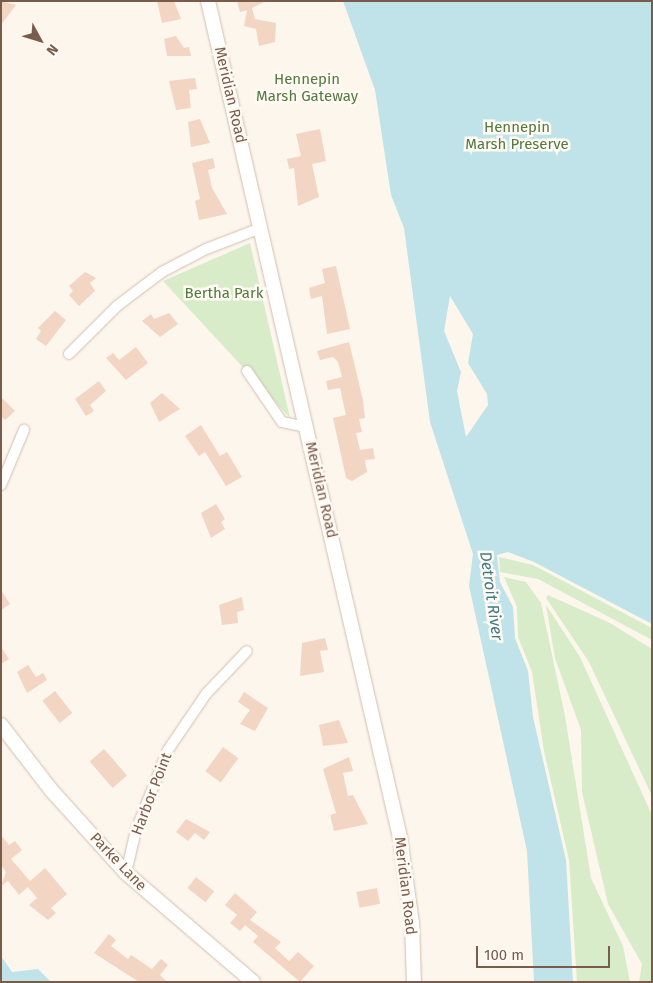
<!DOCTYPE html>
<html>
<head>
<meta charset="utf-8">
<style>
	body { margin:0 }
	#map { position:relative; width:653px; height:983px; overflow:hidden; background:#fdf6ec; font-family:"Fira Sans",sans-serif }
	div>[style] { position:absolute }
	.green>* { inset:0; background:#d8ecc9 }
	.water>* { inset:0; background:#bfe3e8 }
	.building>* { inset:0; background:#f3d5c3; transform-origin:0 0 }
	.roads { filter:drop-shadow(0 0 1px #d1beb0) drop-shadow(0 0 1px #d1beb0) }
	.minor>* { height:10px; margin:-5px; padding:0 5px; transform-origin:5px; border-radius:5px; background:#fff }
	.tertiary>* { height:14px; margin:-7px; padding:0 7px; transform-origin:7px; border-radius:7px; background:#fff }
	span { translate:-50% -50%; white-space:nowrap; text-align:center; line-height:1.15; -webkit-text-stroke:5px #fffaf3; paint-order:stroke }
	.park-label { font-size:15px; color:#537a41 }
	.street-label { font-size:15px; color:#7a5c4d }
	.water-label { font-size:16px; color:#437c86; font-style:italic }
	.frame { position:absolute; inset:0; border:2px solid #7a5c4d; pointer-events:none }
	.north { position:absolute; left:15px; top:15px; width:50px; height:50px; -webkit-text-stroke:4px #fffaf3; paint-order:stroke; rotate:129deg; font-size:14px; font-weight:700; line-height:20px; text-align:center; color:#7a5c4d }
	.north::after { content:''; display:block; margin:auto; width:18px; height:22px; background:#7a5c4d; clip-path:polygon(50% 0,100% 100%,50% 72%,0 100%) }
	.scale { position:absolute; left:476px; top:946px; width:134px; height:22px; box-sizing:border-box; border:2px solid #7a5c4d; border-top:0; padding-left:6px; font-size:15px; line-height:18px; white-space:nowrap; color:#7a5c4d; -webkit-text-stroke:4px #fffaf3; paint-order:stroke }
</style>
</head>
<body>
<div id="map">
	<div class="green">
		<i style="clip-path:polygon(250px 243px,290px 418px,163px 281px)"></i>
		<i style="clip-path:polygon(499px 557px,533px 565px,652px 628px,652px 640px,538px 579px,500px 572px)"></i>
		<i style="clip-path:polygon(504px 577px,526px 582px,541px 603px,565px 716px,591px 878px,623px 946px,630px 982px,577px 982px,569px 860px,544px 751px,532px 672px,518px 637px,517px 607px)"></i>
		<i style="clip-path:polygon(548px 595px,610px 623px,652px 649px,652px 796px,589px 662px,546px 598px)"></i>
		<i style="clip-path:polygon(546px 605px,580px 657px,652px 815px,652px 982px,639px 982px,642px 964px,608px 904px,582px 792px,581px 730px,555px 658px)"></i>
	</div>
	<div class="water">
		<i style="clip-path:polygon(evenodd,343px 1px,652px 1px,652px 624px,534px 562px,508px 552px,497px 555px,500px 582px,513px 607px,515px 638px,528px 671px,533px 717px,566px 860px,573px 982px,534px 982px,527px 851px,469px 586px,473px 554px,430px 422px,404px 228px,391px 195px,375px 90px,343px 1px,450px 296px,473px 334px,468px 363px,487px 394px,488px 405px,466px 437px,457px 391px,461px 372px,444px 331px,450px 296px)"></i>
		<i style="clip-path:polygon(1px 956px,12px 972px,38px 969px,51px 982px,1px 982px)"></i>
	</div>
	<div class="building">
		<i style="clip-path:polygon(1px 1px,16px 5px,1px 25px)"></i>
		<i style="clip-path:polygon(157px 1px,174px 1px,181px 19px,162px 23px)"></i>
		<i style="clip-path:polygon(237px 1px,266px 1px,252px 8px,255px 19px,276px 23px,275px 42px,259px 46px,256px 29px,244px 26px,247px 10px,240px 12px)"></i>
		<i style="clip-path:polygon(176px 36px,184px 48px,189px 47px,191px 56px,167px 56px,164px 39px)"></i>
		<i style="clip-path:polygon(195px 78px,197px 89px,189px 90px,191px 108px,176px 110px,169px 81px)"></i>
		<i style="clip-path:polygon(200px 119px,210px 143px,191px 147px,188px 122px)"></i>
		<i style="clip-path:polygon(320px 129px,326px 161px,312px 164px,319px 197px,298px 206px,294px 168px,289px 169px,287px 159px,301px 156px,296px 134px)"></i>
		<i style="clip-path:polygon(213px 158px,215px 168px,208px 170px,212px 188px,227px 214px,199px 220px,195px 201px,200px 199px,192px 163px)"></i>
		<i style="clip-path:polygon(336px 266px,350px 329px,327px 334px,322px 296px,311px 299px,309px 288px,325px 283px,322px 269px)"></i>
		<i style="clip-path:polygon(85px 272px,96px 278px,90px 283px,95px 291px,79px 306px,69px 295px,73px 291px,69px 286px)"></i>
		<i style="clip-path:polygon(55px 311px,66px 320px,46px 346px,36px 339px,41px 331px,38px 328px)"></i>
		<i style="clip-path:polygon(169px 313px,178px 324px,160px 337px,142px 321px,151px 314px,154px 319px)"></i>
		<i style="clip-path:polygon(349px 342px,363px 400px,365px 418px,359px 419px,362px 432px,356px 433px,360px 450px,373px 448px,375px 459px,365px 460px,367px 472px,352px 481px,346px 478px,333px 418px,346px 415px,340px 388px,328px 390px,326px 381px,342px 377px,338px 362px,333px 357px,320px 360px,317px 351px)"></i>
		<i style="clip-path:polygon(136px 347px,148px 363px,126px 380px,106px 358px,113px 353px,119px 360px)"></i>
		<i style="clip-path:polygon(99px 381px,106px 391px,90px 405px,94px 411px,86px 416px,75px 399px)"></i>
		<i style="clip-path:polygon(162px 393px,180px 409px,159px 422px,150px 403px)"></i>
		<i style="clip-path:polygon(1px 397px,15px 411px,5px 420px,1px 416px)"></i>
		<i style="clip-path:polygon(201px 425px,220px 456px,227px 452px,242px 477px,226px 486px,205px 452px,199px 456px,185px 436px)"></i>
		<i style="clip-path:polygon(216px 504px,225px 519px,221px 522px,225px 529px,211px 538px,201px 513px)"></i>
		<i style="clip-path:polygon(1px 590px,10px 604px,1px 610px)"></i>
		<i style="clip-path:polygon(242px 597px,244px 610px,237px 612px,238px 623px,222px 625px,219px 605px)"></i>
		<i style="clip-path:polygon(325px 638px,328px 650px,320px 651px,324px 672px,300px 676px,302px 643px)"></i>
		<i style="clip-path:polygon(1px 647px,9px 659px,1px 664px)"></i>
		<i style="clip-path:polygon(28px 665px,36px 677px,43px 673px,47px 680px,27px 693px,17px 672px)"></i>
		<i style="left:55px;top:691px;width:28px;height:16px;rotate:52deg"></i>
		<i style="clip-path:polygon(244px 692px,268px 708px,255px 731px,240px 724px,250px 710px,238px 702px)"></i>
		<i style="clip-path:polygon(339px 720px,348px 743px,323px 746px,319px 725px)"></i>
		<i style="left:223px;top:747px;width:19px;height:30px;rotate:36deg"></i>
		<i style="left:104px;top:749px;width:35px;height:19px;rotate:49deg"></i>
		<i style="clip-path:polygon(349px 757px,353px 771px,343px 773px,348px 796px,353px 795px,368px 824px,334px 831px,330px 815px,336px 813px,323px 769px)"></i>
		<i style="clip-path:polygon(186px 819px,210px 832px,204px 840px,195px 833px,188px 841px,176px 832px)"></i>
		<i style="clip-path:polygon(1px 835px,9px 845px,15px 841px,22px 850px,11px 859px,30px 881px,45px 868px,67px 894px,51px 908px,56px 913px,48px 920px,29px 905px,37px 898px,28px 887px,19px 895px,8px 881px,1px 886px,6px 872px,1px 865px)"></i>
		<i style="left:196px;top:877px;width:23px;height:14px;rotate:38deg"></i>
		<i style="left:377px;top:888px;width:16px;height:21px;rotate:79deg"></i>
		<i style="clip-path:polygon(235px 893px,257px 912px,250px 920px,281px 942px,275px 948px,289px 961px,298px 952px,314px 966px,300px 982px,253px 942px,258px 936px,245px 925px,240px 931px,230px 923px,237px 915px,225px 905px)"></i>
		<i style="clip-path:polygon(109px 934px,116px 940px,111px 946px,128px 959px,131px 955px,152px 969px,161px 959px,168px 965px,160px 975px,167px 982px,139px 982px,94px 953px)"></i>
	</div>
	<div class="roads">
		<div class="minor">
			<i style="left:69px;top:354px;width:68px;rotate:-45deg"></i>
			<i style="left:117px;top:306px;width:56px;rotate:-37.1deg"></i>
			<i style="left:162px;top:272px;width:50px;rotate:-27.6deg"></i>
			<i style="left:206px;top:249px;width:59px;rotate:-20.9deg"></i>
			<i style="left:247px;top:371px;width:62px;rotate:55.5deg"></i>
			<i style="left:282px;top:422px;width:25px;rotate:12deg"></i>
			<i style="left:1px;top:485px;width:60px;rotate:-67.3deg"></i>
			<i style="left:126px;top:873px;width:44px;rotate:-76.9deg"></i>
			<i style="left:136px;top:830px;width:86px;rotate:-68.2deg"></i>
			<i style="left:168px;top:750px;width:68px;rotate:-55.8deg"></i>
			<i style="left:206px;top:694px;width:59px;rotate:-46.4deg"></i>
		</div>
		<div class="tertiary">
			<i style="left:208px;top:1px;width:858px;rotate:77.07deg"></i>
			<i style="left:400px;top:837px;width:87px;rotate:82.1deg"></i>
			<i style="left:412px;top:923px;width:59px;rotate:88.1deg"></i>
			<i style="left:1px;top:725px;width:83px;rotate:52.3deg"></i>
			<i style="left:52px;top:791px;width:110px;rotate:47.9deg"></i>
			<i style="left:126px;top:873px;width:167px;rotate:40.6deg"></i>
		</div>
	</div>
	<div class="park-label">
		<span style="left:307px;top:88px">Hennepin<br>Marsh Gateway</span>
		<span style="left:517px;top:136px">Hennepin<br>Marsh Preserve</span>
		<span style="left:224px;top:294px">Bertha Park</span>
	</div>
	<div class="street-label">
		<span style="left:230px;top:95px;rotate:77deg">Meridian Road</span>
		<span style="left:321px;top:490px;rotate:77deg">Meridian Road</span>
		<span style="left:152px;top:794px;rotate:-69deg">Harbor Point</span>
		<span style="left:118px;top:862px;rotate:46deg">Parke Lane</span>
		<span style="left:405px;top:886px;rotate:83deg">Meridian Road</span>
	</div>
	<div class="water-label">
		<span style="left:491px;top:596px;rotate:82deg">Detroit River</span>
	</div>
	<div class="frame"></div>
	<div class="north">N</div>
	<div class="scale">100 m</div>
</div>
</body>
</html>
